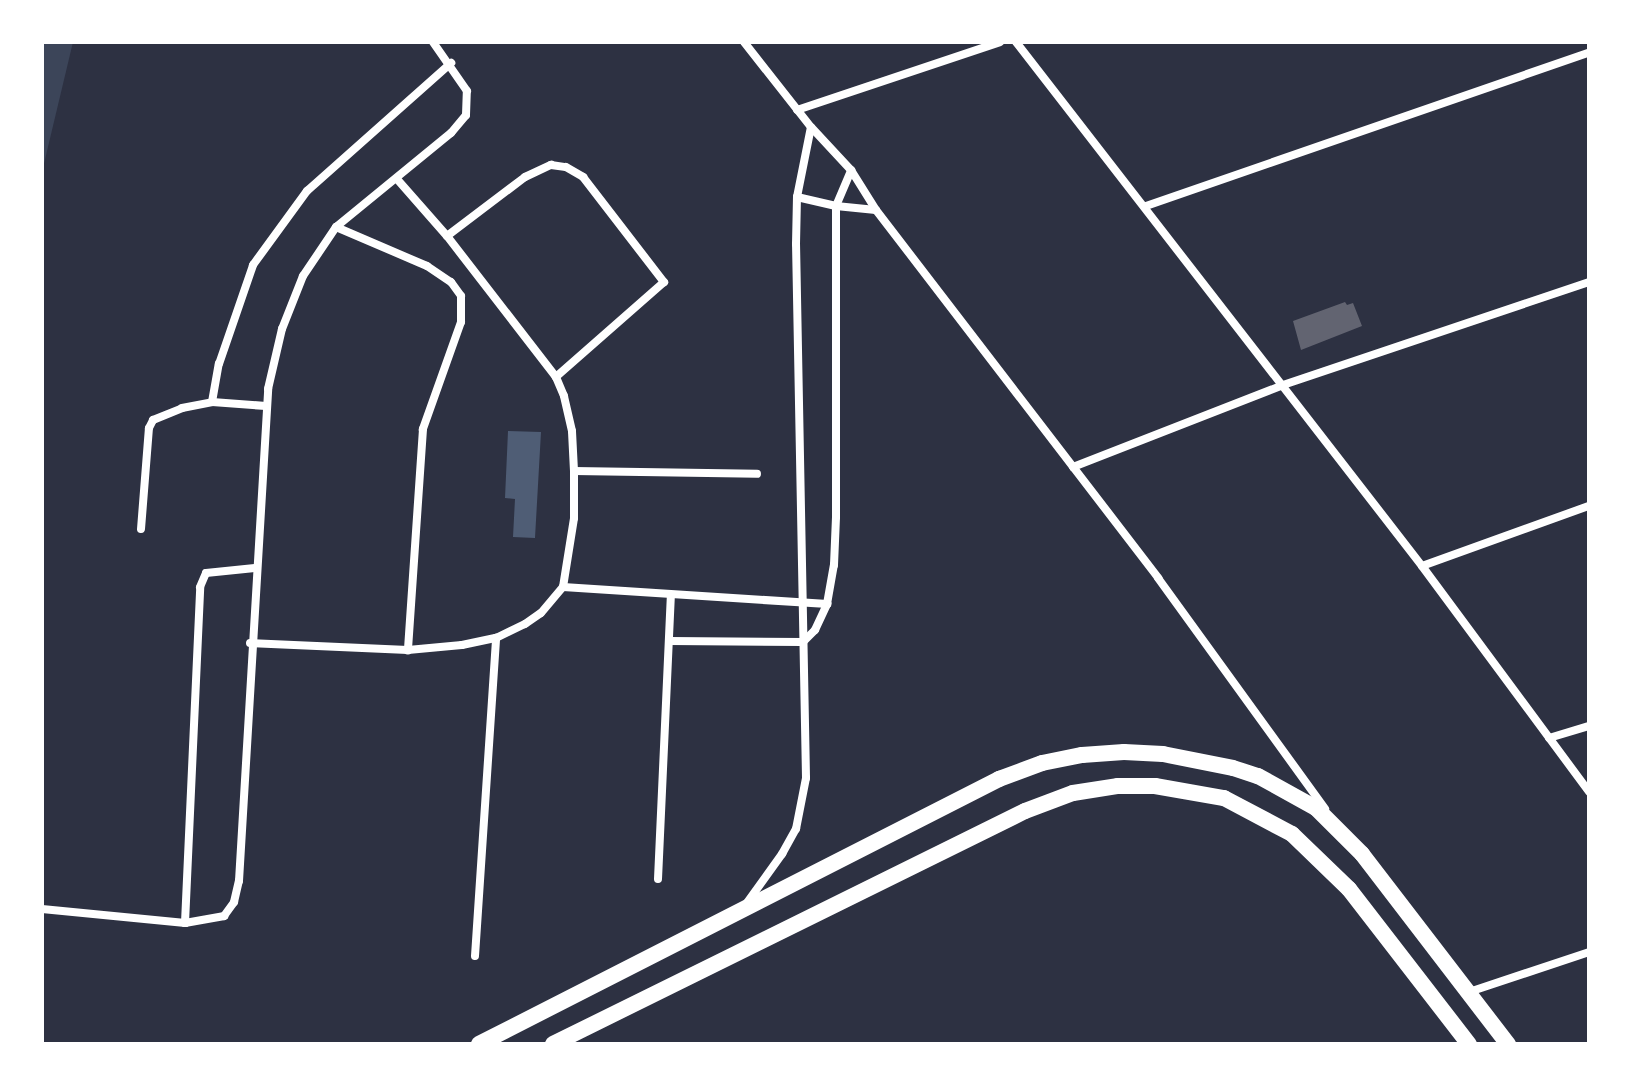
<!DOCTYPE html>
<html>
<head>
<meta charset="utf-8">
<style>
	body { margin:0 }
	#map { position:relative; width:1631px; height:1086px; overflow:hidden; background:#2d3142; font-family:"Sofia Sans Condensed",sans-serif }
	div>[style] { position:absolute }
	.green>* { inset:0; background:#3c4559 }
	.water>* { inset:0; background:#4f5d75 }
	.building>* { inset:0; background:#626471 }
	.minor>* { height:8px; margin:-4px; padding:0 4px; transform-origin:4px; border-radius:4px; background:#fff }
	.secondary>* { height:16px; margin:-8px; padding:0 8px; transform-origin:8px; border-radius:8px; background:#fff }
	span { translate:-50% -50%; white-space:nowrap; text-align:center; line-height:1.15; -webkit-text-stroke:8px #fff; paint-order:stroke }
	.frame { position:absolute; inset:0; border:44px solid #fff; pointer-events:none }
</style>
</head>
<body>
<div id="map">
	<div class="green">
		<i style="clip-path:polygon(42px 42px,73px 42px,42px 172px)"></i>
	</div>
	<div class="water">
		<i style="clip-path:polygon(508px 431px,541px 432px,535px 538px,513px 537px,515px 499px,505px 498px)"></i>
	</div>
	<div class="building">
		<i style="clip-path:polygon(1345px 302px,1347px 305px,1353px 303px,1362px 326px,1301px 350px,1293px 321px)"></i>
	</div>
	<div class="minor">
		<i style="left:744px;top:42px;width:108px;rotate:51.8deg"></i>
		<i style="left:811px;top:127px;width:59px;rotate:47.1deg"></i>
		<i style="left:851px;top:170px;width:47px;rotate:58deg"></i>
		<i style="left:876px;top:210px;width:464px;rotate:52.5deg"></i>
		<i style="left:1158px;top:578px;width:285px;rotate:54.1deg"></i>
		<i style="left:1016px;top:42px;width:663px;rotate:52.23deg"></i>
		<i style="left:1422px;top:566px;width:281px;rotate:53.5deg"></i>
		<i style="left:797px;top:110px;width:214px;rotate:-18.5deg"></i>
		<i style="left:797px;top:197px;width:40px;rotate:13deg"></i>
		<i style="left:836px;top:206px;width:40px;rotate:5.7deg"></i>
		<i style="left:1146px;top:206px;width:469px;rotate:-19.1deg"></i>
		<i style="left:336px;top:227px;width:99px;rotate:23.2deg"></i>
		<i style="left:427px;top:266px;width:29px;rotate:34deg"></i>
		<i style="left:451px;top:282px;width:17px;rotate:54deg"></i>
		<i style="left:461px;top:296px;width:26px;rotate:90deg"></i>
		<i style="left:461px;top:322px;width:114px;rotate:109.6deg"></i>
		<i style="left:423px;top:429px;width:222px;rotate:93.9deg"></i>
		<i style="left:447px;top:236px;width:98px;rotate:-37.1deg"></i>
		<i style="left:525px;top:177px;width:29px;rotate:-25deg"></i>
		<i style="left:551px;top:165px;width:15px;rotate:8deg"></i>
		<i style="left:566px;top:167px;width:20px;rotate:30deg"></i>
		<i style="left:583px;top:177px;width:133px;rotate:52.4deg"></i>
		<i style="left:664px;top:282px;width:144px;rotate:138.7deg"></i>
		<i style="left:266px;top:406px;width:54px;rotate:-175.8deg"></i>
		<i style="left:212px;top:402px;width:39px;rotate:-80deg"></i>
		<i style="left:219px;top:364px;width:105px;rotate:-71deg"></i>
		<i style="left:253px;top:265px;width:92px;rotate:-53.9deg"></i>
		<i style="left:307px;top:191px;width:193px;rotate:-41.6deg"></i>
		<i style="left:1073px;top:467px;width:225px;rotate:-21.3deg"></i>
		<i style="left:1283px;top:385px;width:323px;rotate:-18.6deg"></i>
		<i style="left:574px;top:471px;width:183px;rotate:0.9deg"></i>
		<i style="left:141px;top:529px;width:101px;rotate:-85.5deg"></i>
		<i style="left:149px;top:428px;width:9px;rotate:-63deg"></i>
		<i style="left:153px;top:420px;width:31px;rotate:-22deg"></i>
		<i style="left:182px;top:408px;width:31px;rotate:-11deg"></i>
		<i style="left:1422px;top:566px;width:177px;rotate:-19.8deg"></i>
		<i style="left:563px;top:587px;width:265px;rotate:3.7deg"></i>
		<i style="left:670px;top:641px;width:133px;rotate:0.4deg"></i>
		<i style="left:803px;top:642px;width:17px;rotate:-45deg"></i>
		<i style="left:815px;top:630px;width:29px;rotate:-65deg"></i>
		<i style="left:827px;top:604px;width:40px;rotate:-80deg"></i>
		<i style="left:834px;top:565px;width:48px;rotate:-87.6deg"></i>
		<i style="left:836px;top:517px;width:311px;rotate:-90deg"></i>
		<i style="left:836px;top:206px;width:39px;rotate:-67deg"></i>
		<i style="left:250px;top:643px;width:158px;rotate:2.5deg"></i>
		<i style="left:408px;top:650px;width:54px;rotate:-5.3deg"></i>
		<i style="left:462px;top:645px;width:35px;rotate:-12deg"></i>
		<i style="left:496px;top:638px;width:32px;rotate:-26deg"></i>
		<i style="left:525px;top:624px;width:19px;rotate:-35deg"></i>
		<i style="left:541px;top:613px;width:34px;rotate:-50deg"></i>
		<i style="left:563px;top:587px;width:70px;rotate:-80.9deg"></i>
		<i style="left:574px;top:518px;width:47px;rotate:-90deg"></i>
		<i style="left:574px;top:471px;width:40px;rotate:-92.9deg"></i>
		<i style="left:572px;top:431px;width:36px;rotate:-103deg"></i>
		<i style="left:564px;top:396px;width:21px;rotate:-113deg"></i>
		<i style="left:556px;top:377px;width:178px;rotate:-127.7deg"></i>
		<i style="left:447px;top:236px;width:76px;rotate:-131.3deg"></i>
		<i style="left:1549px;top:738px;width:42px;rotate:-16.7deg"></i>
		<i style="left:658px;top:879px;width:282px;rotate:-87.4deg"></i>
		<i style="left:746px;top:904px;width:62px;rotate:-54.2deg"></i>
		<i style="left:782px;top:854px;width:29px;rotate:-61deg"></i>
		<i style="left:796px;top:829px;width:52px;rotate:-78.9deg"></i>
		<i style="left:806px;top:778px;width:534px;rotate:-91.07deg"></i>
		<i style="left:796px;top:244px;width:47px;rotate:-88.8deg"></i>
		<i style="left:797px;top:197px;width:71px;rotate:-78.7deg"></i>
		<i style="left:42px;top:909px;width:144px;rotate:5.6deg"></i>
		<i style="left:185px;top:923px;width:40px;rotate:-10deg"></i>
		<i style="left:224px;top:916px;width:17px;rotate:-54deg"></i>
		<i style="left:234px;top:902px;width:22px;rotate:-77deg"></i>
		<i style="left:239px;top:881px;width:493px;rotate:-86.6deg"></i>
		<i style="left:268px;top:389px;width:62px;rotate:-76.9deg"></i>
		<i style="left:282px;top:329px;width:57px;rotate:-68.4deg"></i>
		<i style="left:303px;top:276px;width:59px;rotate:-56deg"></i>
		<i style="left:336px;top:227px;width:149px;rotate:-39.3deg"></i>
		<i style="left:451px;top:133px;width:23px;rotate:-50deg"></i>
		<i style="left:466px;top:115px;width:24px;rotate:-88deg"></i>
		<i style="left:467px;top:91px;width:60px;rotate:-124.8deg"></i>
		<i style="left:185px;top:923px;width:336px;rotate:-87.4deg"></i>
		<i style="left:200px;top:587px;width:15px;rotate:-67deg"></i>
		<i style="left:206px;top:573px;width:49px;rotate:-5.8deg"></i>
		<i style="left:475px;top:956px;width:319px;rotate:-86.2deg"></i>
		<i style="left:1469px;top:992px;width:126px;rotate:-18.4deg"></i>
	</div>
	<div class="secondary">
		<i style="left:479px;top:1044px;width:584px;rotate:-27deg"></i>
		<i style="left:999px;top:779px;width:46px;rotate:-20.4deg"></i>
		<i style="left:1042px;top:763px;width:41px;rotate:-11.3deg"></i>
		<i style="left:1082px;top:755px;width:42px;rotate:-4.1deg"></i>
		<i style="left:1124px;top:752px;width:39px;rotate:3deg"></i>
		<i style="left:1163px;top:754px;width:71px;rotate:11.3deg"></i>
		<i style="left:1233px;top:768px;width:26px;rotate:18deg"></i>
		<i style="left:1258px;top:776px;width:66px;rotate:28.9deg"></i>
		<i style="left:1316px;top:808px;width:65px;rotate:45deg"></i>
		<i style="left:1362px;top:854px;width:240px;rotate:52.5deg"></i>
		<i style="left:553px;top:1044px;width:526px;rotate:-26.27deg"></i>
		<i style="left:1025px;top:811px;width:51px;rotate:-20.6deg"></i>
		<i style="left:1073px;top:793px;width:46px;rotate:-8.8deg"></i>
		<i style="left:1118px;top:786px;width:37px"></i>
		<i style="left:1155px;top:786px;width:70px;rotate:9.9deg"></i>
		<i style="left:1224px;top:798px;width:77px;rotate:27.9deg"></i>
		<i style="left:1292px;top:834px;width:79px;rotate:44deg"></i>
		<i style="left:1349px;top:889px;width:196px;rotate:52.3deg"></i>
	</div>
	<div class="frame"></div>
</div>
</body>
</html>
